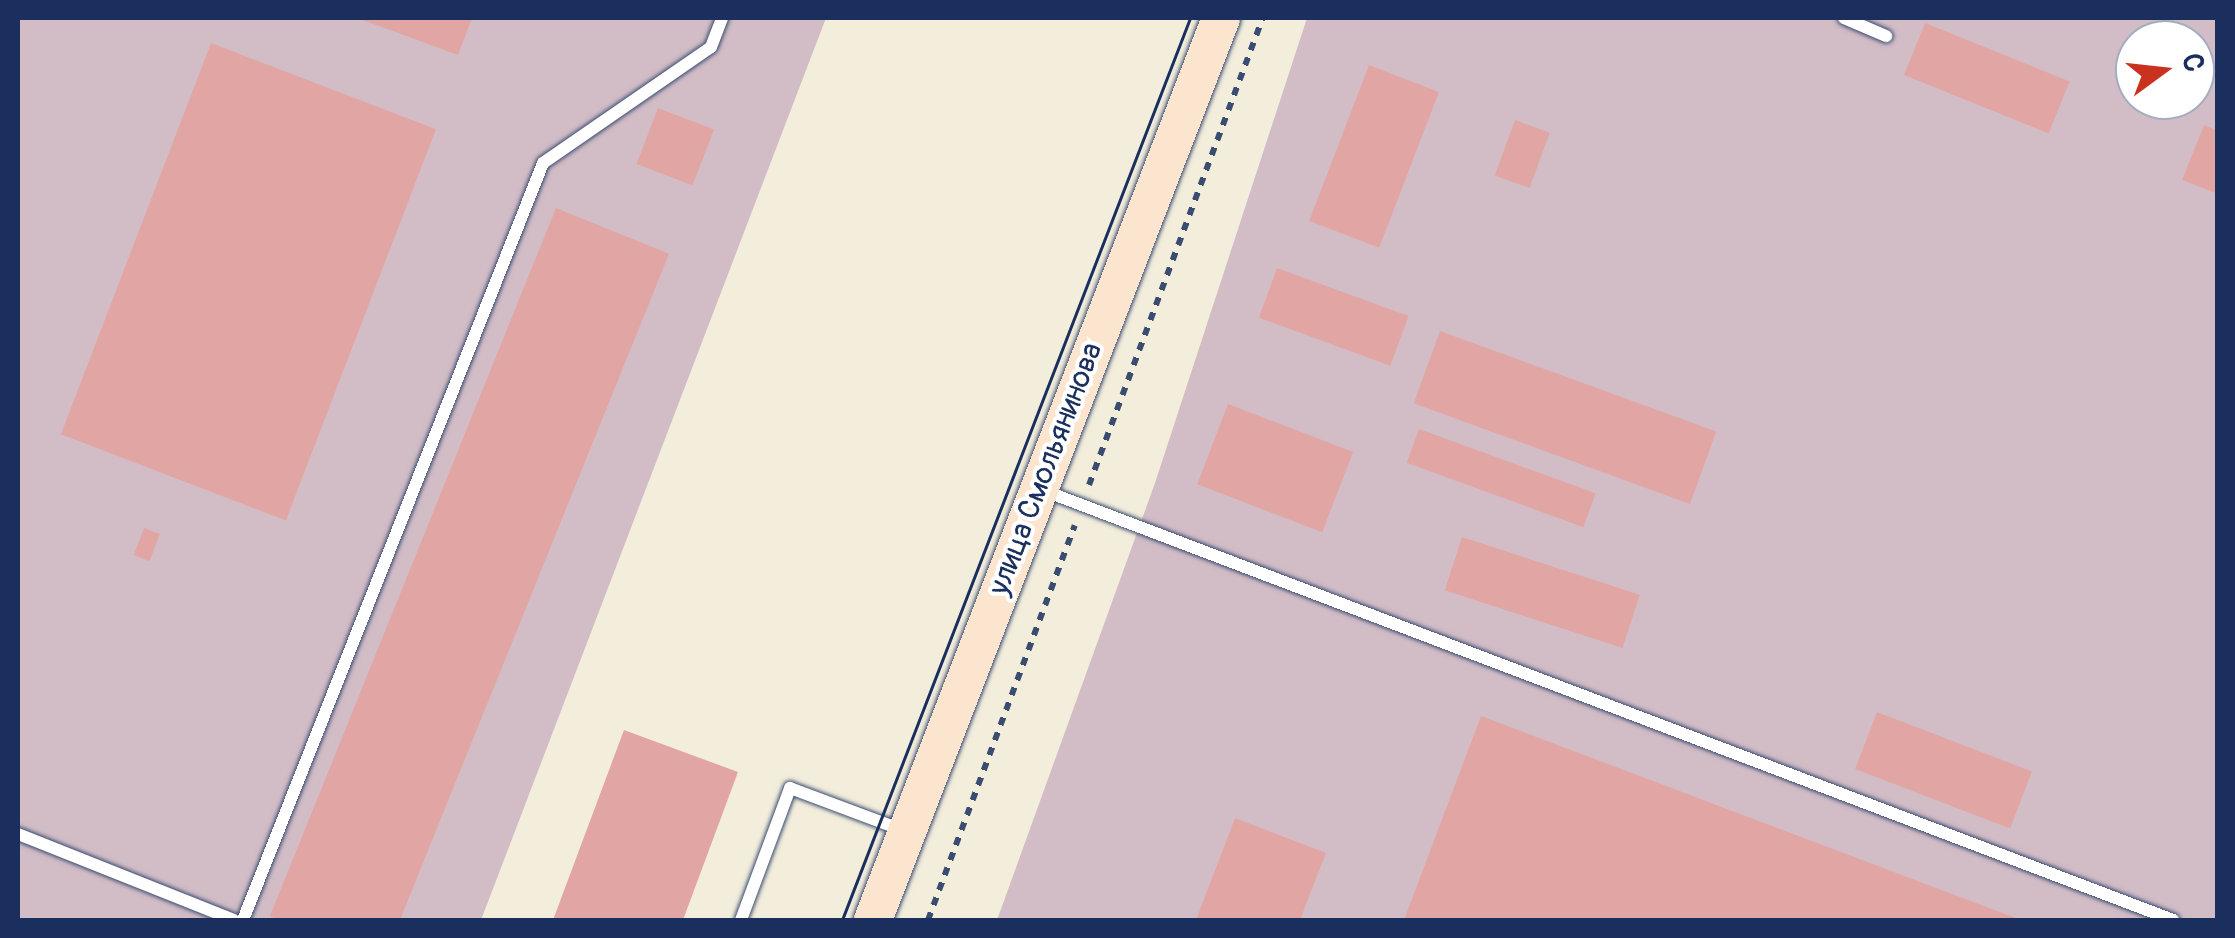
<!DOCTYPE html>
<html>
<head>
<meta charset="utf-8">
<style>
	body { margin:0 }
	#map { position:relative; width:2235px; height:938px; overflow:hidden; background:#f3eedc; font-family:Pangolin,sans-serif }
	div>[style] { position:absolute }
	.industrial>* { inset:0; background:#d2bdc7 }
	.building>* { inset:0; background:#e1a6a4; transform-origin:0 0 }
	.path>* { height:6px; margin-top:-3px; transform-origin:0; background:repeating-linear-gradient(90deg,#3b4c71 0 8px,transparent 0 16px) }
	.roads { filter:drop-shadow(0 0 2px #3b4c71) drop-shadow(0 0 2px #3b4c71) }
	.lane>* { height:12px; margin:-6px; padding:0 6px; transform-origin:6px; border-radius:6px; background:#fff }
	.secondary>* { height:38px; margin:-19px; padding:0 19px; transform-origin:19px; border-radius:19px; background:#fbe5cf }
	.tram>* { height:2.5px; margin:-1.25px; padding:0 1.25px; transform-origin:1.25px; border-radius:1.25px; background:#1b2f5e }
	span { translate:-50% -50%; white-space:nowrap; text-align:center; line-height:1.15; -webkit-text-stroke:8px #fff; paint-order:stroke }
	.street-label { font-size:30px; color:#1b2f5e }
	.frame { position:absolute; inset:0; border:20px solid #1b2f5e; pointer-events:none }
	.north { position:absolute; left:2115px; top:20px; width:100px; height:100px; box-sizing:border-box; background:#fff; border:2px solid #a4acbf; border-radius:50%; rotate:75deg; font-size:28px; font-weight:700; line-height:40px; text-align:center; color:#1b2f5e }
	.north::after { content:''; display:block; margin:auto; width:35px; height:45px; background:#c8321e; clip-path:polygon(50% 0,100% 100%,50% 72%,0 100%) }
</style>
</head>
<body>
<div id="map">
	<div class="industrial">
		<i style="clip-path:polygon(18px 18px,826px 18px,481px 920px,18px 920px)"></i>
		<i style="clip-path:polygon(evenodd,1307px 18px,2217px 18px,2217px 920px,997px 920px,1155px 483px,1307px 18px,2135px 40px,2195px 40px,2195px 100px,2135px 100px,2135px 40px)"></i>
	</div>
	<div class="building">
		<i style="clip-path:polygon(357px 18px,472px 18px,458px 55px)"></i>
		<i style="left:1925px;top:23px;width:156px;height:56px;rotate:22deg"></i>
		<i style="left:211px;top:43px;width:241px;height:419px;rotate:21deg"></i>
		<i style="left:1369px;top:65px;width:75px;height:167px;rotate:21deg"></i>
		<i style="left:658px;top:108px;width:60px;height:60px;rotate:21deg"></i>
		<i style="left:1515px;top:120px;width:37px;height:59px;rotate:20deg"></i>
		<i style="clip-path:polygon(2204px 125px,2218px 131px,2218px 194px,2182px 180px)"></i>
		<i style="left:556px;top:208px;width:122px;height:764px;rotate:22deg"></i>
		<i style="left:1277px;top:268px;width:140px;height:53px;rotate:20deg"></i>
		<i style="left:1440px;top:331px;width:294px;height:77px;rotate:20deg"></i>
		<i style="left:1228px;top:404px;width:134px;height:86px;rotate:21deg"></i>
		<i style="left:1419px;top:429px;width:188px;height:36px;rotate:20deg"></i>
		<i style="left:144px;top:528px;width:17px;height:29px;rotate:21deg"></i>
		<i style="left:1462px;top:537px;width:187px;height:56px;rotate:18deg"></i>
		<i style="left:1877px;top:712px;width:166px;height:61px;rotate:21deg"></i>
		<i style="clip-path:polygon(1481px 716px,2021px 920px,1404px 920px)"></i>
		<i style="clip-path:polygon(624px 730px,738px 772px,683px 920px,553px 920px)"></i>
		<i style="clip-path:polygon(1235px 818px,1326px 853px,1300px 920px,1196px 920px)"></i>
	</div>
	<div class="path">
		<i style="left:1089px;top:485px;width:498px;rotate:-69.6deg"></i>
		<i style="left:928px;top:920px;width:421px;rotate:-69.6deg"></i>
	</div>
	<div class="roads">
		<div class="lane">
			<i style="left:1844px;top:18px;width:46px;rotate:23.2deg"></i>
			<i style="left:1045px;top:491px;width:1207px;rotate:20.82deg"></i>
			<i style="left:18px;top:834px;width:232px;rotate:21.7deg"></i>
			<i style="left:243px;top:920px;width:814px;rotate:-68.38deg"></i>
			<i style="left:543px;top:163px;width:204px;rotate:-34.6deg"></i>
			<i style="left:711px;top:47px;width:31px;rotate:-69deg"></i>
			<i style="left:741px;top:920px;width:141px;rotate:-69.6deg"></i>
			<i style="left:790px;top:788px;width:123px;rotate:20.5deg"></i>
		</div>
		<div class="secondary">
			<i style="left:873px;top:920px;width:967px;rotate:-68.9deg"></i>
		</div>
	</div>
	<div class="tram">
		<i style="left:842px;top:920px;width:967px;rotate:-68.9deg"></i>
	</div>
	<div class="street-label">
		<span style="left:1046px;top:469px;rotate:-69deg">улица Смольянинова</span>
	</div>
	<div class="frame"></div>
	<div class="north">С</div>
</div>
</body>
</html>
